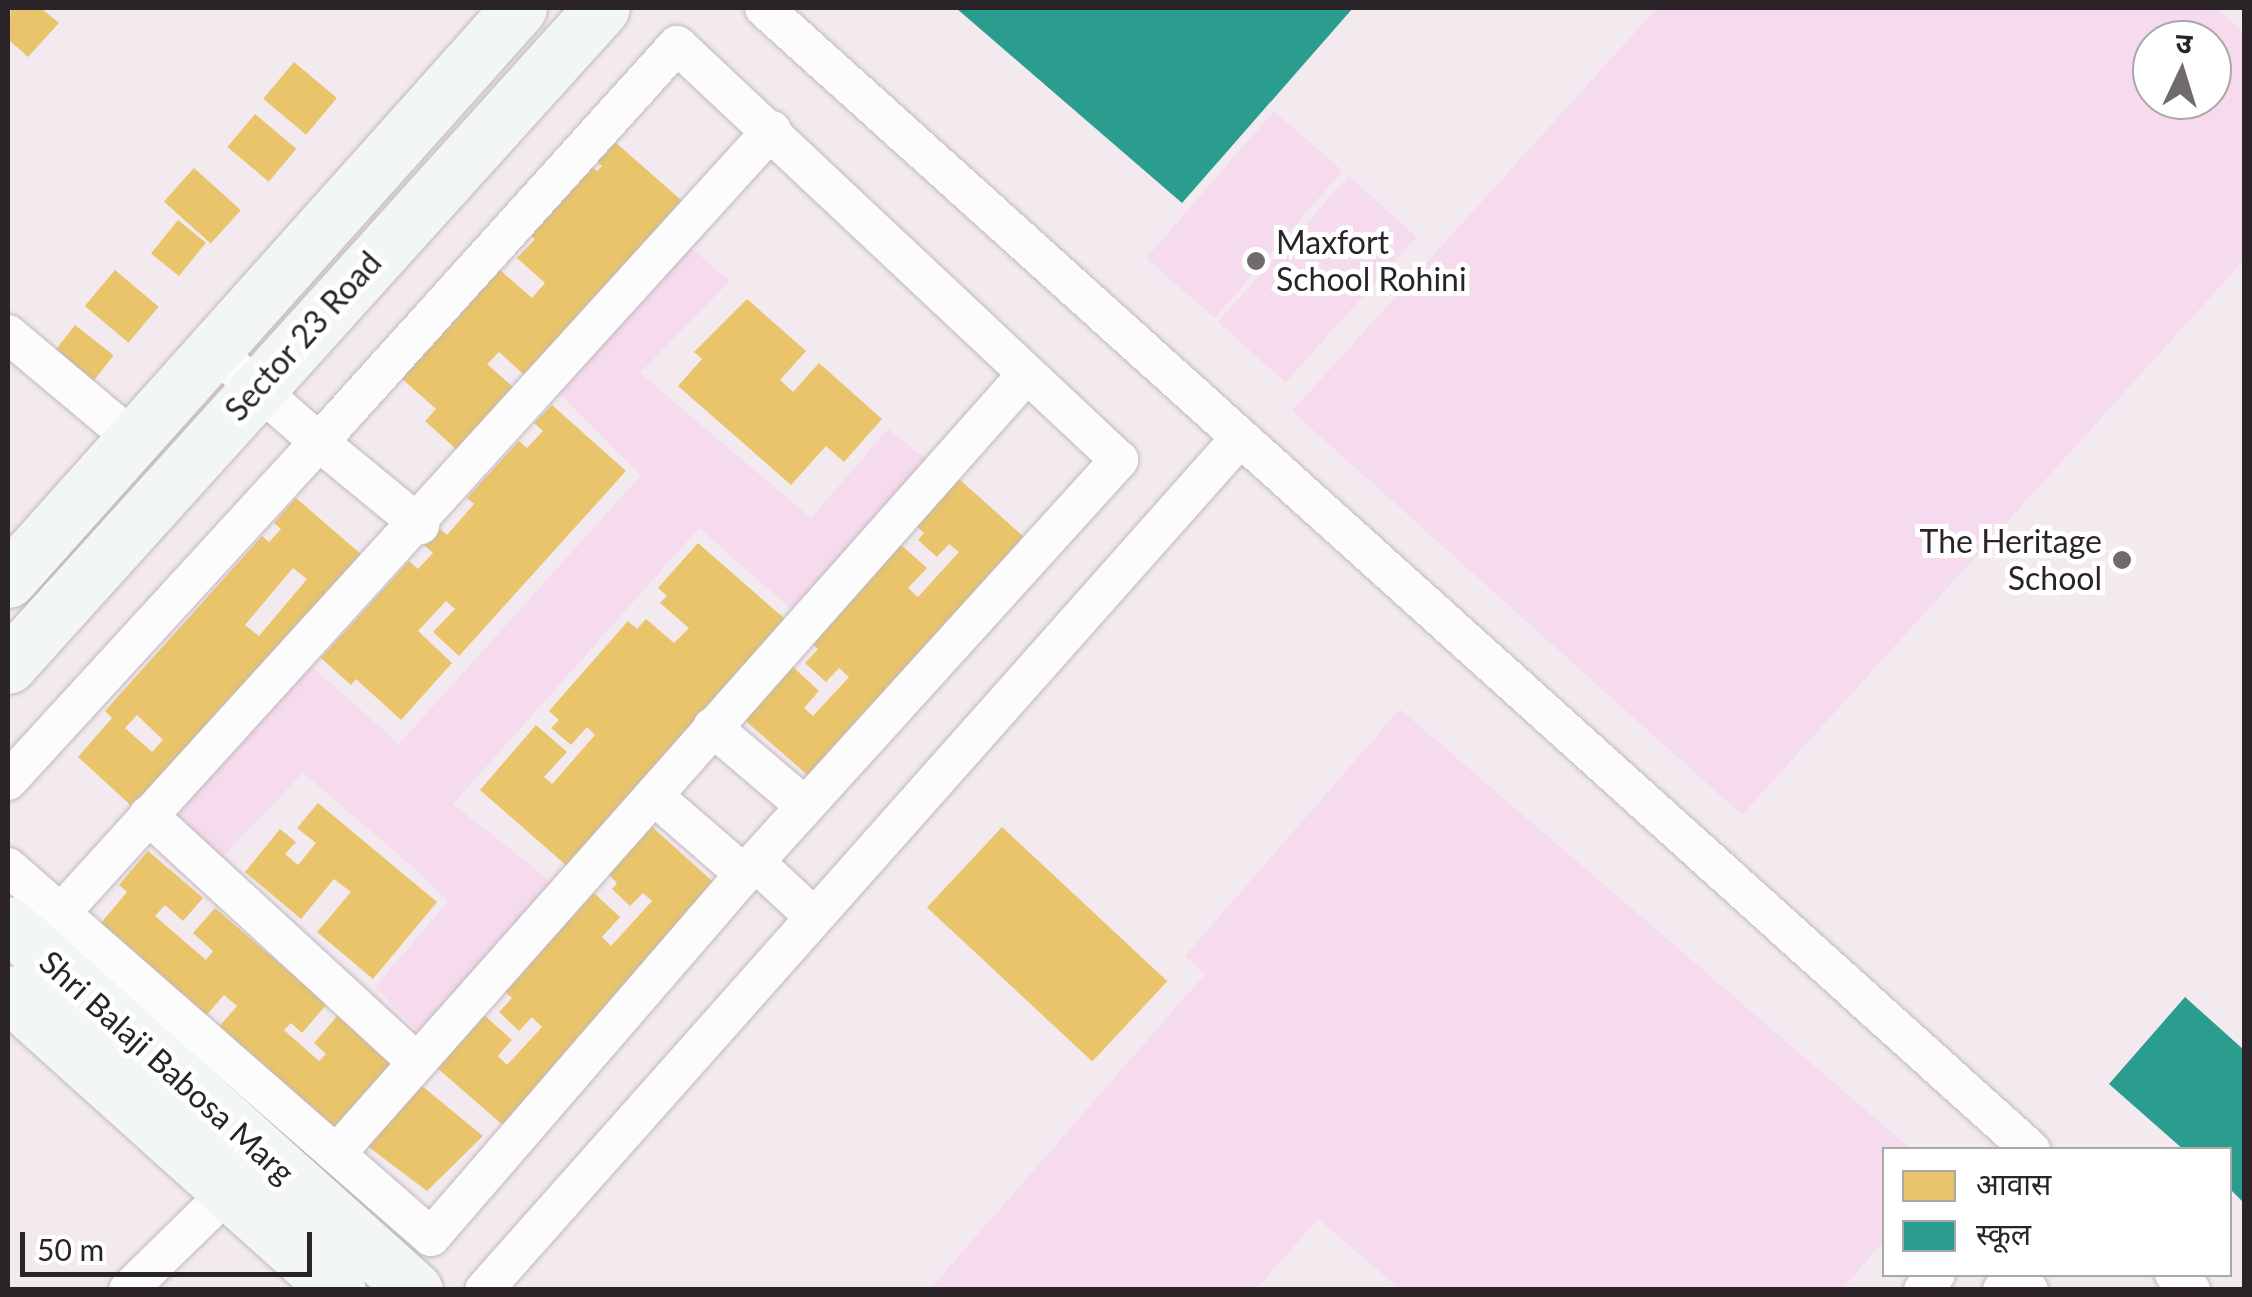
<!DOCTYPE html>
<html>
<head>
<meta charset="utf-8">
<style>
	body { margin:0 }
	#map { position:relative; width:2252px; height:1297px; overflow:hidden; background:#f3eaf0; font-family:Lato,"Noto Sans Devanagari",sans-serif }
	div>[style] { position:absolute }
	.green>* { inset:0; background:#f5dbed; transform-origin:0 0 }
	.homes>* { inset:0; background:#e9c46a; transform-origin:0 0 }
	.schools>* { inset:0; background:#2a9d8f }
	.roads { filter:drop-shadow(0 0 2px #c0b8bd) drop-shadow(0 0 2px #c0b8bd) }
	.street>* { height:38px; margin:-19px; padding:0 19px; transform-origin:19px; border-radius:19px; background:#fdfcfd }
	.secondary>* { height:55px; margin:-27.5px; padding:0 27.5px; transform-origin:27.5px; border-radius:27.5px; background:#f3f6f7 }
	.dots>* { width:28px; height:28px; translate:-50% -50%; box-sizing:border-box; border:5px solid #fff; border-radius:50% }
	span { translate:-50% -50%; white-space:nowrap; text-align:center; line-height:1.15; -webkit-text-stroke:10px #fff; paint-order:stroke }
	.poi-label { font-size:32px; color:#2a2428 }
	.left { translate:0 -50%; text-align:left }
	.right { translate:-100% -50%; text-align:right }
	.street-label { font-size:32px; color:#2a2428 }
	.frame { position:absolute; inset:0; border:10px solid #2a2428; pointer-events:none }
	.legend { position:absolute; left:1882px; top:1147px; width:350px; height:130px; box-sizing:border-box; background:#fff; border:2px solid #aaa7a9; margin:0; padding:12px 18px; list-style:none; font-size:30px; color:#2a2428 }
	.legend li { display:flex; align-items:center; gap:20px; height:50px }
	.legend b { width:50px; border:2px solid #aaa7a9 }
	.north { position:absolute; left:2132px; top:20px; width:100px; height:100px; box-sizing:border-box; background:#fff; border:2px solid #aaa7a9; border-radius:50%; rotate:4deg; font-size:28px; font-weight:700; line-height:40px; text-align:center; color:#2a2428 }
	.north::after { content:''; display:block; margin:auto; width:35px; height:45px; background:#70696e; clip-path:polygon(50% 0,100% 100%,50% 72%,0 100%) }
	.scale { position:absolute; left:20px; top:1232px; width:292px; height:45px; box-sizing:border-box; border:5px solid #2a2428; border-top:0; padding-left:12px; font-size:30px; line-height:35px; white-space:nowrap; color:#2a2428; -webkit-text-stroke:8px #fff; paint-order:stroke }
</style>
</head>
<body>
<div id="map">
	<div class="green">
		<i style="clip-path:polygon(evenodd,1657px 8px,2216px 8px,2244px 33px,2244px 260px,1742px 815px,1292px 411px,1657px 8px,2152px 40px,2212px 40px,2212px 100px,2152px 100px,2152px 40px)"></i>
		<i style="left:1274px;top:111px;width:91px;height:195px;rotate:41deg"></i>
		<i style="left:1349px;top:176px;width:91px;height:196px;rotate:42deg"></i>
		<i style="clip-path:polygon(677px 236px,730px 281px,640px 373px,811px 518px,888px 429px,928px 461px,792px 610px,699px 528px,453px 804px,557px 886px,418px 1031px,375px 987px,448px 901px,408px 863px,303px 773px,220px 860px,165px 813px,305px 660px,399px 744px,641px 475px,553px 388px)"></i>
		<i style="clip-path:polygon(1400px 709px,1911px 1149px,1884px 1150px,1884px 1241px,1842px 1289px,1401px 1290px,1318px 1219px,1256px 1289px,930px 1289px,1205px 974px,1185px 956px)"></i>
	</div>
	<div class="homes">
		<i style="clip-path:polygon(11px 8px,41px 8px,59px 23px,28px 57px,8px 39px)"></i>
		<i style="left:294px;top:62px;width:56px;height:48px;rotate:40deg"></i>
		<i style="left:255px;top:114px;width:54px;height:43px;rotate:40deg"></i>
		<i style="clip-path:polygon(606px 134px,689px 207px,533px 383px,499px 352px,487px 364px,522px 395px,466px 458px,425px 421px,436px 409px,400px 377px,492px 263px,532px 298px,545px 283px,517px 258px,535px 239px,528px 233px,589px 165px,597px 171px,602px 166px,588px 154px)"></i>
		<i style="left:194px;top:168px;width:63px;height:45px;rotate:42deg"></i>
		<i style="left:178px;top:220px;width:36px;height:43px;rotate:39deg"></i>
		<i style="left:115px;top:270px;width:57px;height:47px;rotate:40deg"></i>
		<i style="clip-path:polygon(747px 299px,806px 351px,780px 380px,793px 392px,819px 363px,882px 419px,844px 462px,826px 446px,791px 485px,678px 386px,702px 359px,694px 352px)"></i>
		<i style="left:75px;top:325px;width:49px;height:45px;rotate:38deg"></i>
		<i style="clip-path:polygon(552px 405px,626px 471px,459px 656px,433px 632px,455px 609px,446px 601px,418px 631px,452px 663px,401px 720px,356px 679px,351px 685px,321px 658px,409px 561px,418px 569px,433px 553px,424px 545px,439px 528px,447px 535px,474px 504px,467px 498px,519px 441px,527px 448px,543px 431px,534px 423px)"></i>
		<i style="clip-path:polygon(957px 477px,1026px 539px,811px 778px,741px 717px,790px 664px,819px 691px,804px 708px,813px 716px,849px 677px,839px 668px,826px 682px,805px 663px,818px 649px,810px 642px,900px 544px,927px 568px,908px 588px,918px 597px,959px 552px,949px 544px,937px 557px,918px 540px,924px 533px,914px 524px)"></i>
		<i style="clip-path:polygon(evenodd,296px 498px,363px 556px,137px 811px,78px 757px,112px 718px,105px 711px,262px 536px,269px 542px,281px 529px,274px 523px,296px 498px,293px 568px,307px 579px,259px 636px,245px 625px,293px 568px,296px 498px,137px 715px,163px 740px,152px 752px,125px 728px,137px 715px)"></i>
		<i style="clip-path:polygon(698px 543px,785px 619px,567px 866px,480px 790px,536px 725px,567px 752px,544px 777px,552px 784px,595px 735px,587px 727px,571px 745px,551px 728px,559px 720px,549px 711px,628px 621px,637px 629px,646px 619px,674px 643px,689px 628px,660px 603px,667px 596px,658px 588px)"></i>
		<i style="clip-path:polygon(318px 803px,437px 902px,373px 979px,317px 932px,351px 892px,334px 879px,301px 919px,245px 872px,280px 829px,296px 842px,285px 854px,298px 865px,316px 843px,297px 828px)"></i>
		<i style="clip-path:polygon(651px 826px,720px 888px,505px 1127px,435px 1066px,483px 1014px,512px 1040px,498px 1056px,507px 1065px,542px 1027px,532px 1017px,519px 1031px,499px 1012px,512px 998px,504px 991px,594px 893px,620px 917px,602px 937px,611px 946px,652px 901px,643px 893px,630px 906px,612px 889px,617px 883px,607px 873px)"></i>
		<i style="left:1002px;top:827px;width:226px;height:110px;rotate:43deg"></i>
		<i style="clip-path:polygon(148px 851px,203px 898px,183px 921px,165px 905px,155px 916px,206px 960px,213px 951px,193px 933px,215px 908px,327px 1004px,302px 1033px,291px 1023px,284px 1030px,319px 1061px,326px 1054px,314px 1043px,339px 1014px,396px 1062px,331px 1138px,211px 1036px,237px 1006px,224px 995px,198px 1025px,92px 934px,127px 892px,119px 885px)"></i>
		<i style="clip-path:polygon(417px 1082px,483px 1136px,427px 1191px,366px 1145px)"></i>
	</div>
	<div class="schools">
		<i style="clip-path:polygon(956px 8px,1353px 8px,1182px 203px)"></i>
		<i style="clip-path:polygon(2185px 997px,2244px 1050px,2244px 1203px,2230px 1189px,2230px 1150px,2184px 1150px,2109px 1084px)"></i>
	</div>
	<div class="roads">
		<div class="street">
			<i style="left:764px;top:8px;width:1706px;rotate:42.03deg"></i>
			<i style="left:8px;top:334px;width:163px;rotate:40deg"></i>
			<i style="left:712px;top:727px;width:122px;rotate:40.3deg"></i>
			<i style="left:8px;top:781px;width:460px;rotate:-47.5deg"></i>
			<i style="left:319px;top:442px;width:140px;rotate:-139deg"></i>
			<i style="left:654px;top:796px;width:119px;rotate:40.9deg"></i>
			<i style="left:148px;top:815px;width:362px;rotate:42.6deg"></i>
			<i style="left:755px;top:862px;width:79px;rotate:43deg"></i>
			<i style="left:8px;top:867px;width:562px;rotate:41.18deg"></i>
			<i style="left:431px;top:1237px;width:479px;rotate:-49.2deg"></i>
			<i style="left:744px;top:874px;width:559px;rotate:-47.83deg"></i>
			<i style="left:1119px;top:460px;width:606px;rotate:-136.8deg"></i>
			<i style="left:677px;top:45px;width:535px;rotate:132.04deg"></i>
			<i style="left:319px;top:442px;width:131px;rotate:39.4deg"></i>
			<i style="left:60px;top:914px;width:1059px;rotate:-47.76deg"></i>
			<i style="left:337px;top:1153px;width:1038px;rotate:-48.48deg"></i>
			<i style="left:2174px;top:1274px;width:23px;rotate:43deg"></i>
			<i style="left:128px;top:1290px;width:141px;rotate:-44.4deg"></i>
			<i style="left:484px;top:1290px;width:1138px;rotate:-48.42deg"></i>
			<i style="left:1923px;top:1290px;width:21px;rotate:-51deg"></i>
			<i style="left:2002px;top:1290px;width:27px"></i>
		</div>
		<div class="secondary">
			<i style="left:8px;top:580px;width:767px;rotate:-48.22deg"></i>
			<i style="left:8px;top:666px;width:886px;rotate:-47.93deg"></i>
			<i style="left:8px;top:924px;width:547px;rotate:41.96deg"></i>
			<i style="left:8px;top:993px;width:444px;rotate:42deg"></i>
		</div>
	</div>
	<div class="dots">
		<i style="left:1256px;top:261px;background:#70696e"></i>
		<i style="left:2122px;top:560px;background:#70696e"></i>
	</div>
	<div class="poi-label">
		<span class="left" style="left:1276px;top:261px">Maxfort<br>School Rohini</span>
		<span class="right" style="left:2102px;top:560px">The Heritage<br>School</span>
	</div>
	<div class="street-label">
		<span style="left:303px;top:336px;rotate:-48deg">Sector 23 Road</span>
		<span style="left:167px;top:1067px;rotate:42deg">Shri Balaji Babosa Marg</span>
	</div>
	<div class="frame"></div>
	<ul class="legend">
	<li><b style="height:28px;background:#e9c46a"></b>आवास</li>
	<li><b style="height:28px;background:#2a9d8f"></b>स्कूल</li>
	</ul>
	<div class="north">उ</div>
	<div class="scale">50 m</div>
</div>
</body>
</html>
